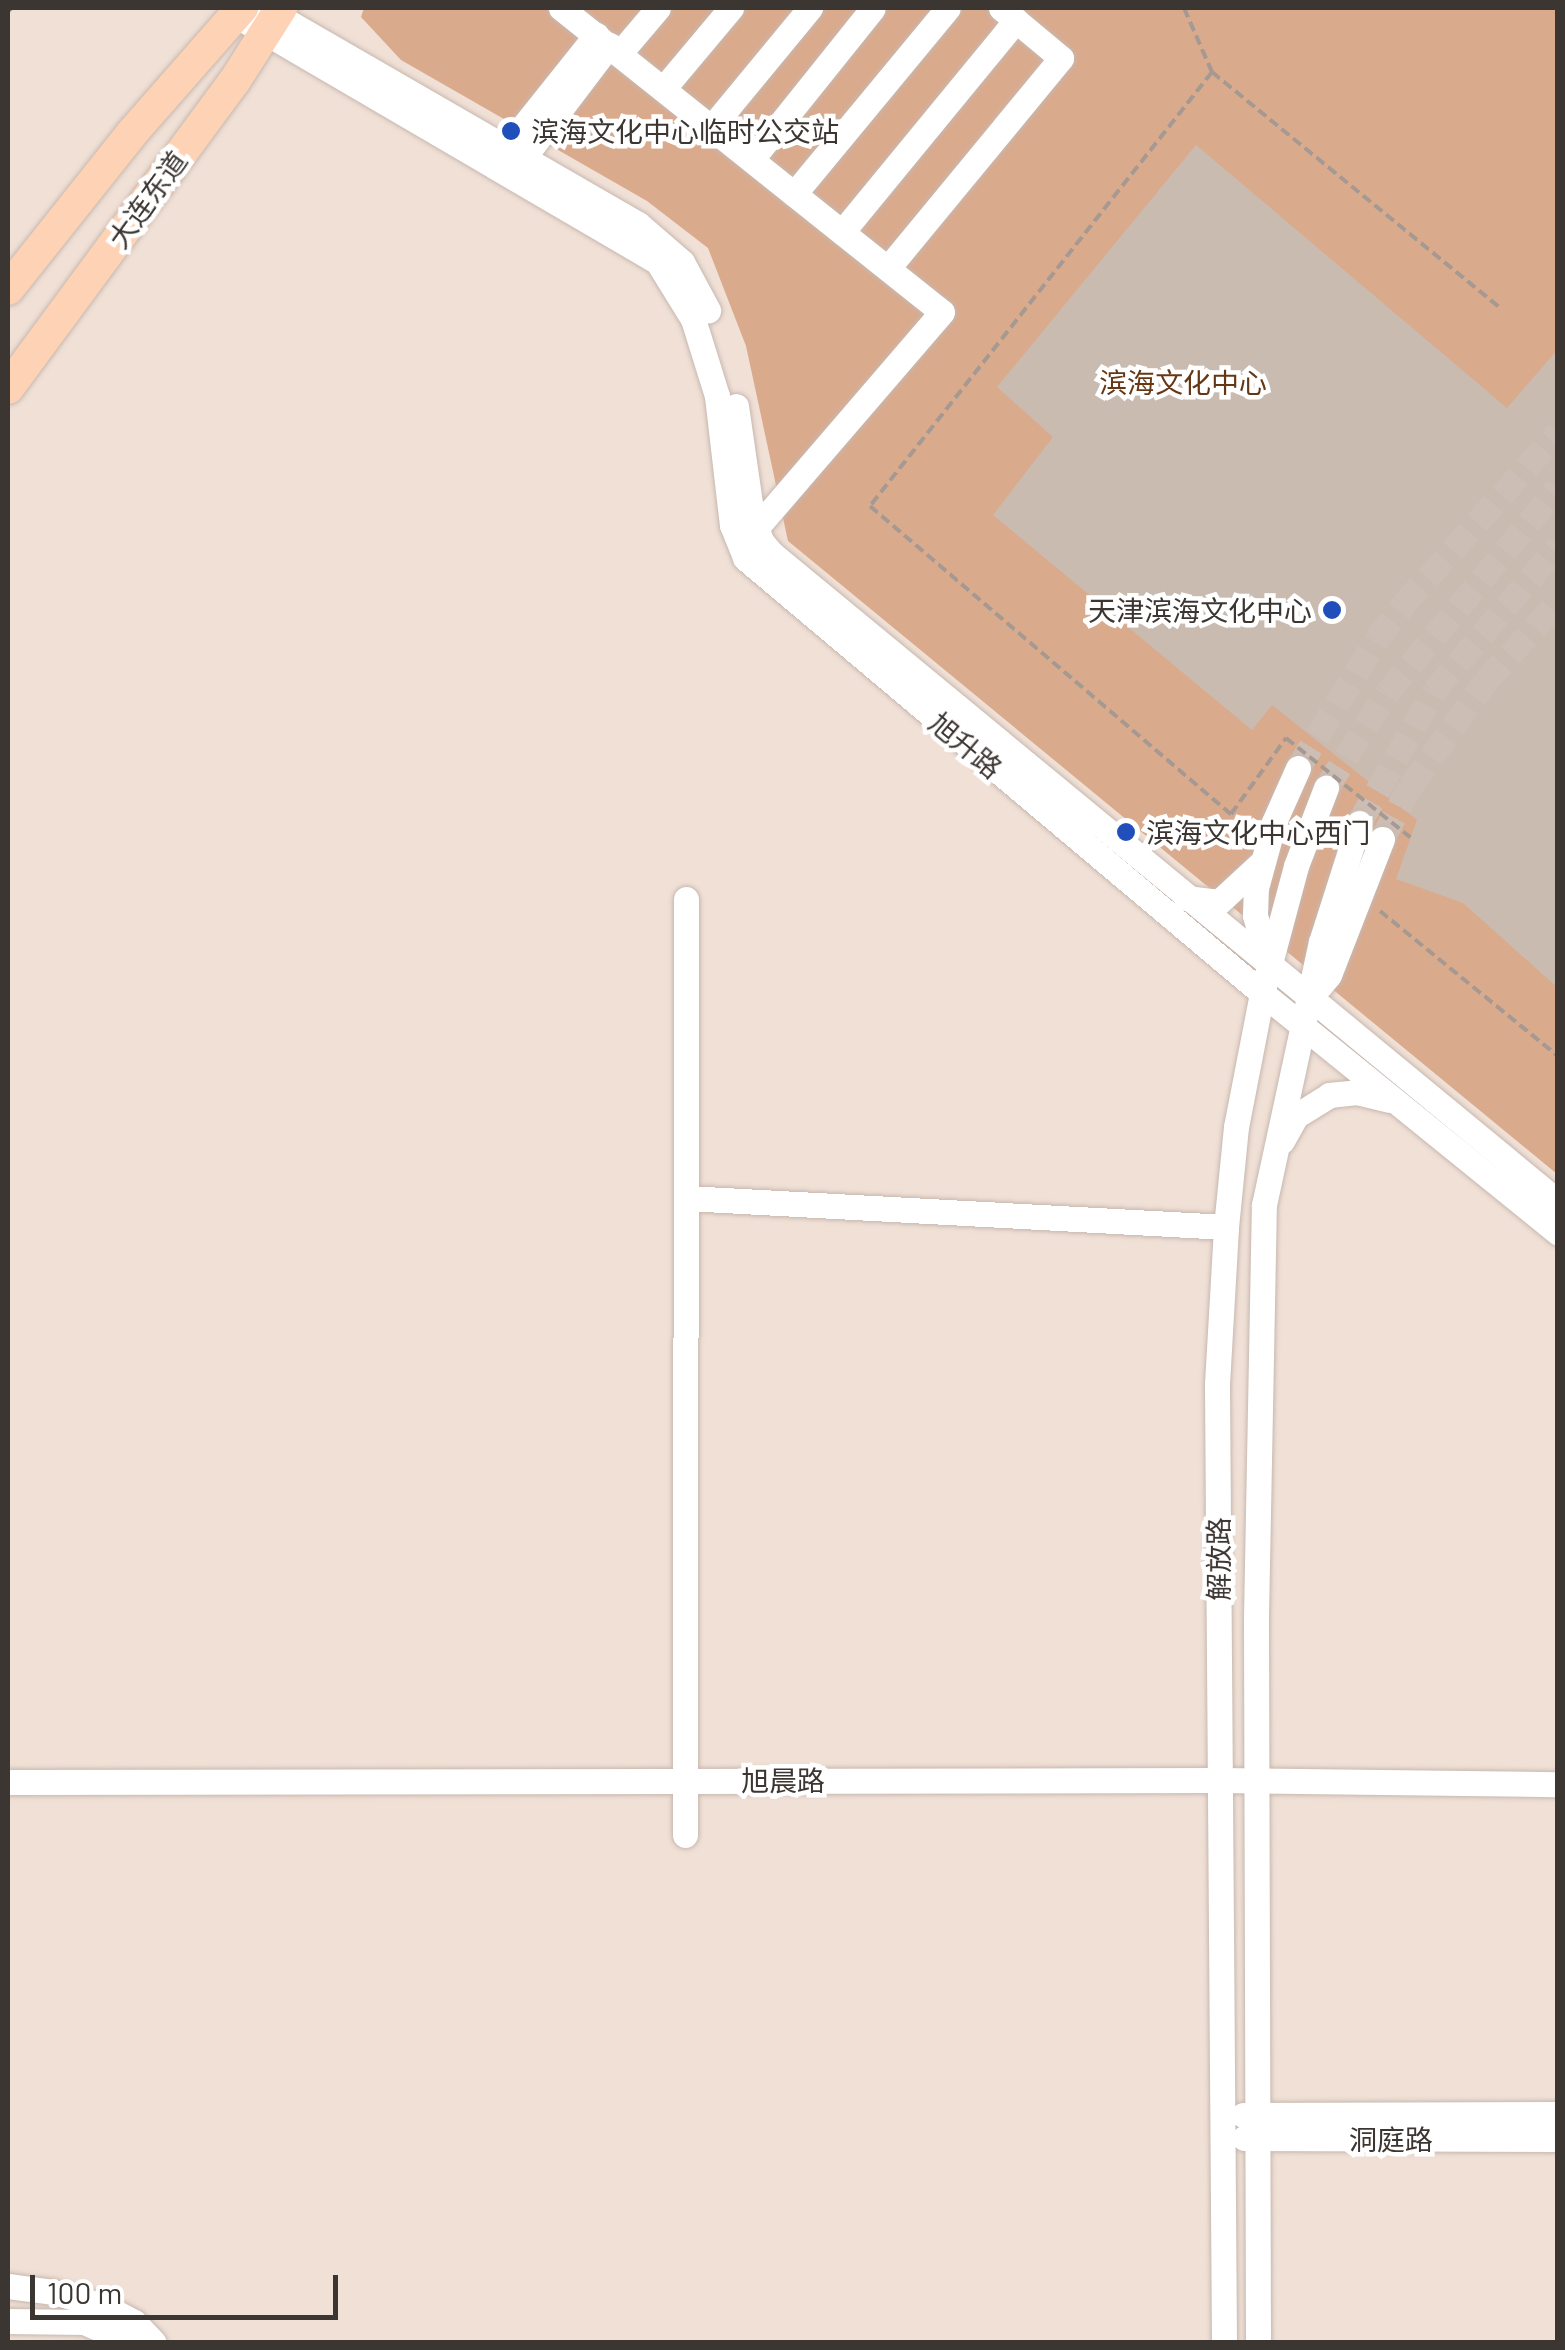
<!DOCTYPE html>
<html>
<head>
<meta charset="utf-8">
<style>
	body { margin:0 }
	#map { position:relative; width:1565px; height:2350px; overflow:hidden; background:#f0e0d6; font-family:Barlow,"Noto Sans SC",sans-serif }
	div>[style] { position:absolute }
	.green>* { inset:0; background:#daaa8d }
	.building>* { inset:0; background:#cabbb1 }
	.minor-tunnel>* { height:25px; margin-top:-12.5px; transform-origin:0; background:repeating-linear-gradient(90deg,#ccbeb5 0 25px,transparent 0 37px) }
	.path>* { height:4px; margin-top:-2px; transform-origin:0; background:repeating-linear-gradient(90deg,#a59992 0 10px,transparent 0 15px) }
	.roads { filter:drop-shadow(0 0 2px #c7b8af) drop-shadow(0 0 2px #c7b8af) }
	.minor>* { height:25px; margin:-12.5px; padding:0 12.5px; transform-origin:12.5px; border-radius:12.5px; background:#fff }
	.major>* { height:32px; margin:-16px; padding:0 16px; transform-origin:16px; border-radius:16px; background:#fed2b5 }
	.rail>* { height:6px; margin-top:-3px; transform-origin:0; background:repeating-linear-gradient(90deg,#877d76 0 20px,transparent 0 30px) }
	.path-bridge>* { height:4px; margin-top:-2px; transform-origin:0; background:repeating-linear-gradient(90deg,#a59992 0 10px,transparent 0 15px) }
	.dots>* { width:28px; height:28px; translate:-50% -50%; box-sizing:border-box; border:5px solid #fff; border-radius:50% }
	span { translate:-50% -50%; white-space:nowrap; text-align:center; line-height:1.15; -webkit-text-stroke:9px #fff; paint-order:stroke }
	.poi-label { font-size:28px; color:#3c3632 }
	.left { translate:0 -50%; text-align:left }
	.right { translate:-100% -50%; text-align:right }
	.street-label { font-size:28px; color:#3c3632 }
	.park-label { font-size:28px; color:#663715 }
	.frame { position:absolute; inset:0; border:10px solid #3c3632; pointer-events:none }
	.scale { position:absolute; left:30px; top:2275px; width:308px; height:45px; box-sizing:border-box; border:5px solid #3c3632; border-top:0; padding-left:12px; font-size:30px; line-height:35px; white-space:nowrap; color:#3c3632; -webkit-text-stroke:8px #fff; paint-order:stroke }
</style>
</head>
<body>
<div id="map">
	<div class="green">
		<i style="clip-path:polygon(364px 8px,1557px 8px,1557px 1174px,788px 541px,746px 346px,708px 248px,647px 201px,401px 60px,361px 17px)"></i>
	</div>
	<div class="building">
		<i style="clip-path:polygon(1196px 145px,1507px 408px,1558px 349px,1558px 988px,1463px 903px,1396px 879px,1417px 820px,1272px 705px,1252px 730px,993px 515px,1053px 437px,997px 387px)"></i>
	</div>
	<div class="minor-tunnel">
		<i style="left:1298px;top:768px;width:150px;rotate:-58.6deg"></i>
		<i style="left:1376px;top:640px;width:44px;rotate:-52.4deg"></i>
		<i style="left:1403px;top:605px;width:232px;rotate:-48.1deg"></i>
		<i style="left:1326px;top:788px;width:113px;rotate:-57.3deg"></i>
		<i style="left:1387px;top:693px;width:267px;rotate:-50.2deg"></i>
		<i style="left:1359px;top:823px;width:152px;rotate:-60.4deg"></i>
		<i style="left:1434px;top:691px;width:191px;rotate:-49.5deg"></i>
		<i style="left:1382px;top:839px;width:59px;rotate:-61.7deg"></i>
		<i style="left:1410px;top:787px;width:129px;rotate:-54.5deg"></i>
		<i style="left:1485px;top:682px;width:108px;rotate:-47.6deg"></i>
	</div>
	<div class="path">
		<i style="left:1184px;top:8px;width:70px;rotate:66.4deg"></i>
		<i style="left:1212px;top:72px;width:370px;rotate:39.3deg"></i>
		<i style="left:1556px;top:8px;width:2px;rotate:27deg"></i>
		<i style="left:1212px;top:72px;width:553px;rotate:128.24deg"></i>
		<i style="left:870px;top:506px;width:475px;rotate:40.5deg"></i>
		<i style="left:1231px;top:814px;width:94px;rotate:-54.1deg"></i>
		<i style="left:1380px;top:911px;width:230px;rotate:39.2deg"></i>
	</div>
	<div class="roads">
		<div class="minor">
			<i style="left:264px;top:8px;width:432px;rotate:30deg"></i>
			<i style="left:638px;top:224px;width:58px;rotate:40.8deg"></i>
			<i style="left:682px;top:262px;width:55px;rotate:61.6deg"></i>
			<i style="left:561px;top:8px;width:487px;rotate:38.6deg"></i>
			<i style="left:942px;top:312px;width:296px;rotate:130.7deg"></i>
			<i style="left:249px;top:23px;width:472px;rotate:30.3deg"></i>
			<i style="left:657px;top:261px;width:68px;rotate:58.2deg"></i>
			<i style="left:693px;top:319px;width:81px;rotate:72.7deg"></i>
			<i style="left:717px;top:396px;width:130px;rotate:83.4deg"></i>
			<i style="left:732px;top:525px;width:35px;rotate:68deg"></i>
			<i style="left:745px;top:558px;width:676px;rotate:40.08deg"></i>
			<i style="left:1262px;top:993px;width:381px;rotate:39deg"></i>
			<i style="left:619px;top:54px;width:60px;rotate:-49.7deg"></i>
			<i style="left:663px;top:89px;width:106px;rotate:-50deg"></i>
			<i style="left:711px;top:128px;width:156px;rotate:-50.5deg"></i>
			<i style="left:752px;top:159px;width:193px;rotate:-51.3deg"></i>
			<i style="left:494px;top:163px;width:164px;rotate:-51.4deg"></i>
			<i style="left:512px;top:173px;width:161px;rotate:-52.8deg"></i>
			<i style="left:794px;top:194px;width:241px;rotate:-50.4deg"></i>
			<i style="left:842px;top:232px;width:274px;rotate:-50.6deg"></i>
			<i style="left:888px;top:268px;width:272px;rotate:-50.5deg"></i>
			<i style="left:1061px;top:58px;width:78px;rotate:-140.2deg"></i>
			<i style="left:736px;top:406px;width:112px;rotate:81.8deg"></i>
			<i style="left:752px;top:517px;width:26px;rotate:69deg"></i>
			<i style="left:761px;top:541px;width:17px;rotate:50deg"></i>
			<i style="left:772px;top:554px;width:1019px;rotate:39.5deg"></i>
			<i style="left:1186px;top:898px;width:33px;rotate:7deg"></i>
			<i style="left:1219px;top:902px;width:56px;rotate:-42.8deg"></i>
			<i style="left:1268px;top:964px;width:51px;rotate:-104.9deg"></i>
			<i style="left:1255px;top:915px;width:27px;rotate:-88deg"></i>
			<i style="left:1256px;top:888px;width:68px;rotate:-74.7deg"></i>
			<i style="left:1274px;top:822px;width:59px;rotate:-66deg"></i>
			<i style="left:1320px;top:986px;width:14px;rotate:-51deg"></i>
			<i style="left:1329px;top:975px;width:146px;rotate:-68.7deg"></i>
			<i style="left:1282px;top:1141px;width:29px;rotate:-61deg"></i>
			<i style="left:1296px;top:1116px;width:39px;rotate:-32deg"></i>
			<i style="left:1329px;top:1095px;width:28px;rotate:-6deg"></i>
			<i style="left:1357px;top:1092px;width:33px;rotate:14deg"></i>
			<i style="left:686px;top:1198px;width:541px;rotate:3.07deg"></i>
			<i style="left:8px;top:1782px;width:1210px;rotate:-0.09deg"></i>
			<i style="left:1218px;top:1780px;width:340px;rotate:0.7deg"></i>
			<i style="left:685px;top:1835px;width:936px;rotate:-89.94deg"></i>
			<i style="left:1243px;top:2115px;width:315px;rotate:-0.2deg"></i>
			<i style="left:1244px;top:2138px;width:314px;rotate:0.2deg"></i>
			<i style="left:8px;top:2286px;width:45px;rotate:7.6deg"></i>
			<i style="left:53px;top:2292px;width:53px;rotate:15.4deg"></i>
			<i style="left:104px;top:2306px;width:34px;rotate:28deg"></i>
			<i style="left:134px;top:2322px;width:28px;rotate:46deg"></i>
			<i style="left:8px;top:2321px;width:76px;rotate:0.8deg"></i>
			<i style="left:84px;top:2322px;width:50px;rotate:23.5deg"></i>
			<i style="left:1224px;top:2342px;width:958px;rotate:-90.42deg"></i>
			<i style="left:1217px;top:1384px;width:157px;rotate:-86.7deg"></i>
			<i style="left:1226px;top:1227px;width:100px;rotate:-84.3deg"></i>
			<i style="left:1236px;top:1127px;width:136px;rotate:-79deg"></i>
			<i style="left:1262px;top:993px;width:131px;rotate:-75deg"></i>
			<i style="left:1296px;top:866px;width:84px;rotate:-69deg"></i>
			<i style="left:1258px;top:2342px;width:725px;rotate:-90.16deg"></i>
			<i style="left:1256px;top:1617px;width:412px;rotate:-88.9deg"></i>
			<i style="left:1264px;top:1205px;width:269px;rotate:-77.8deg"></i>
			<i style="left:1321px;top:942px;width:125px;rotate:-72.3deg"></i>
		</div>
		<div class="major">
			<i style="left:8px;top:289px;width:199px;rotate:-51.5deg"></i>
			<i style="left:132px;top:133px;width:167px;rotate:-48.7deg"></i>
			<i style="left:8px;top:388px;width:380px;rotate:-53.6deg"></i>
			<i style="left:234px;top:82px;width:88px;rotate:-57.6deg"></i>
		</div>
	</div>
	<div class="rail">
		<i style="left:8px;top:10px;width:3px;rotate:-45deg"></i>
	</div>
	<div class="path-bridge">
		<i style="left:1286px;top:738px;width:159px;rotate:38.6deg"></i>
	</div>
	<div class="dots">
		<i style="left:511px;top:131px;background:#204fbc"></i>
		<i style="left:1332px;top:610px;background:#204fbc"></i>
		<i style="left:1126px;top:832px;background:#204fbc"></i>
	</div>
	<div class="poi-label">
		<span class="left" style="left:531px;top:131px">滨海文化中心临时公交站</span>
		<span class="right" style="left:1312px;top:610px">天津滨海文化中心</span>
		<span class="left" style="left:1146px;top:832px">滨海文化中心西门</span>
	</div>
	<div class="street-label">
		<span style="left:147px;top:199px;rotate:-54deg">大连东道</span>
		<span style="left:966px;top:745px;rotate:40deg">旭升路</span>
		<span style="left:1218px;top:1559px;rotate:-90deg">解放路</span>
		<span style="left:783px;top:1780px">旭晨路</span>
		<span style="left:1391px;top:2139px">洞庭路</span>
	</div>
	<div class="park-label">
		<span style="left:1183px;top:382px">滨海文化中心</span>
	</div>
	<div class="frame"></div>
	<div class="scale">100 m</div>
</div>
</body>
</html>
